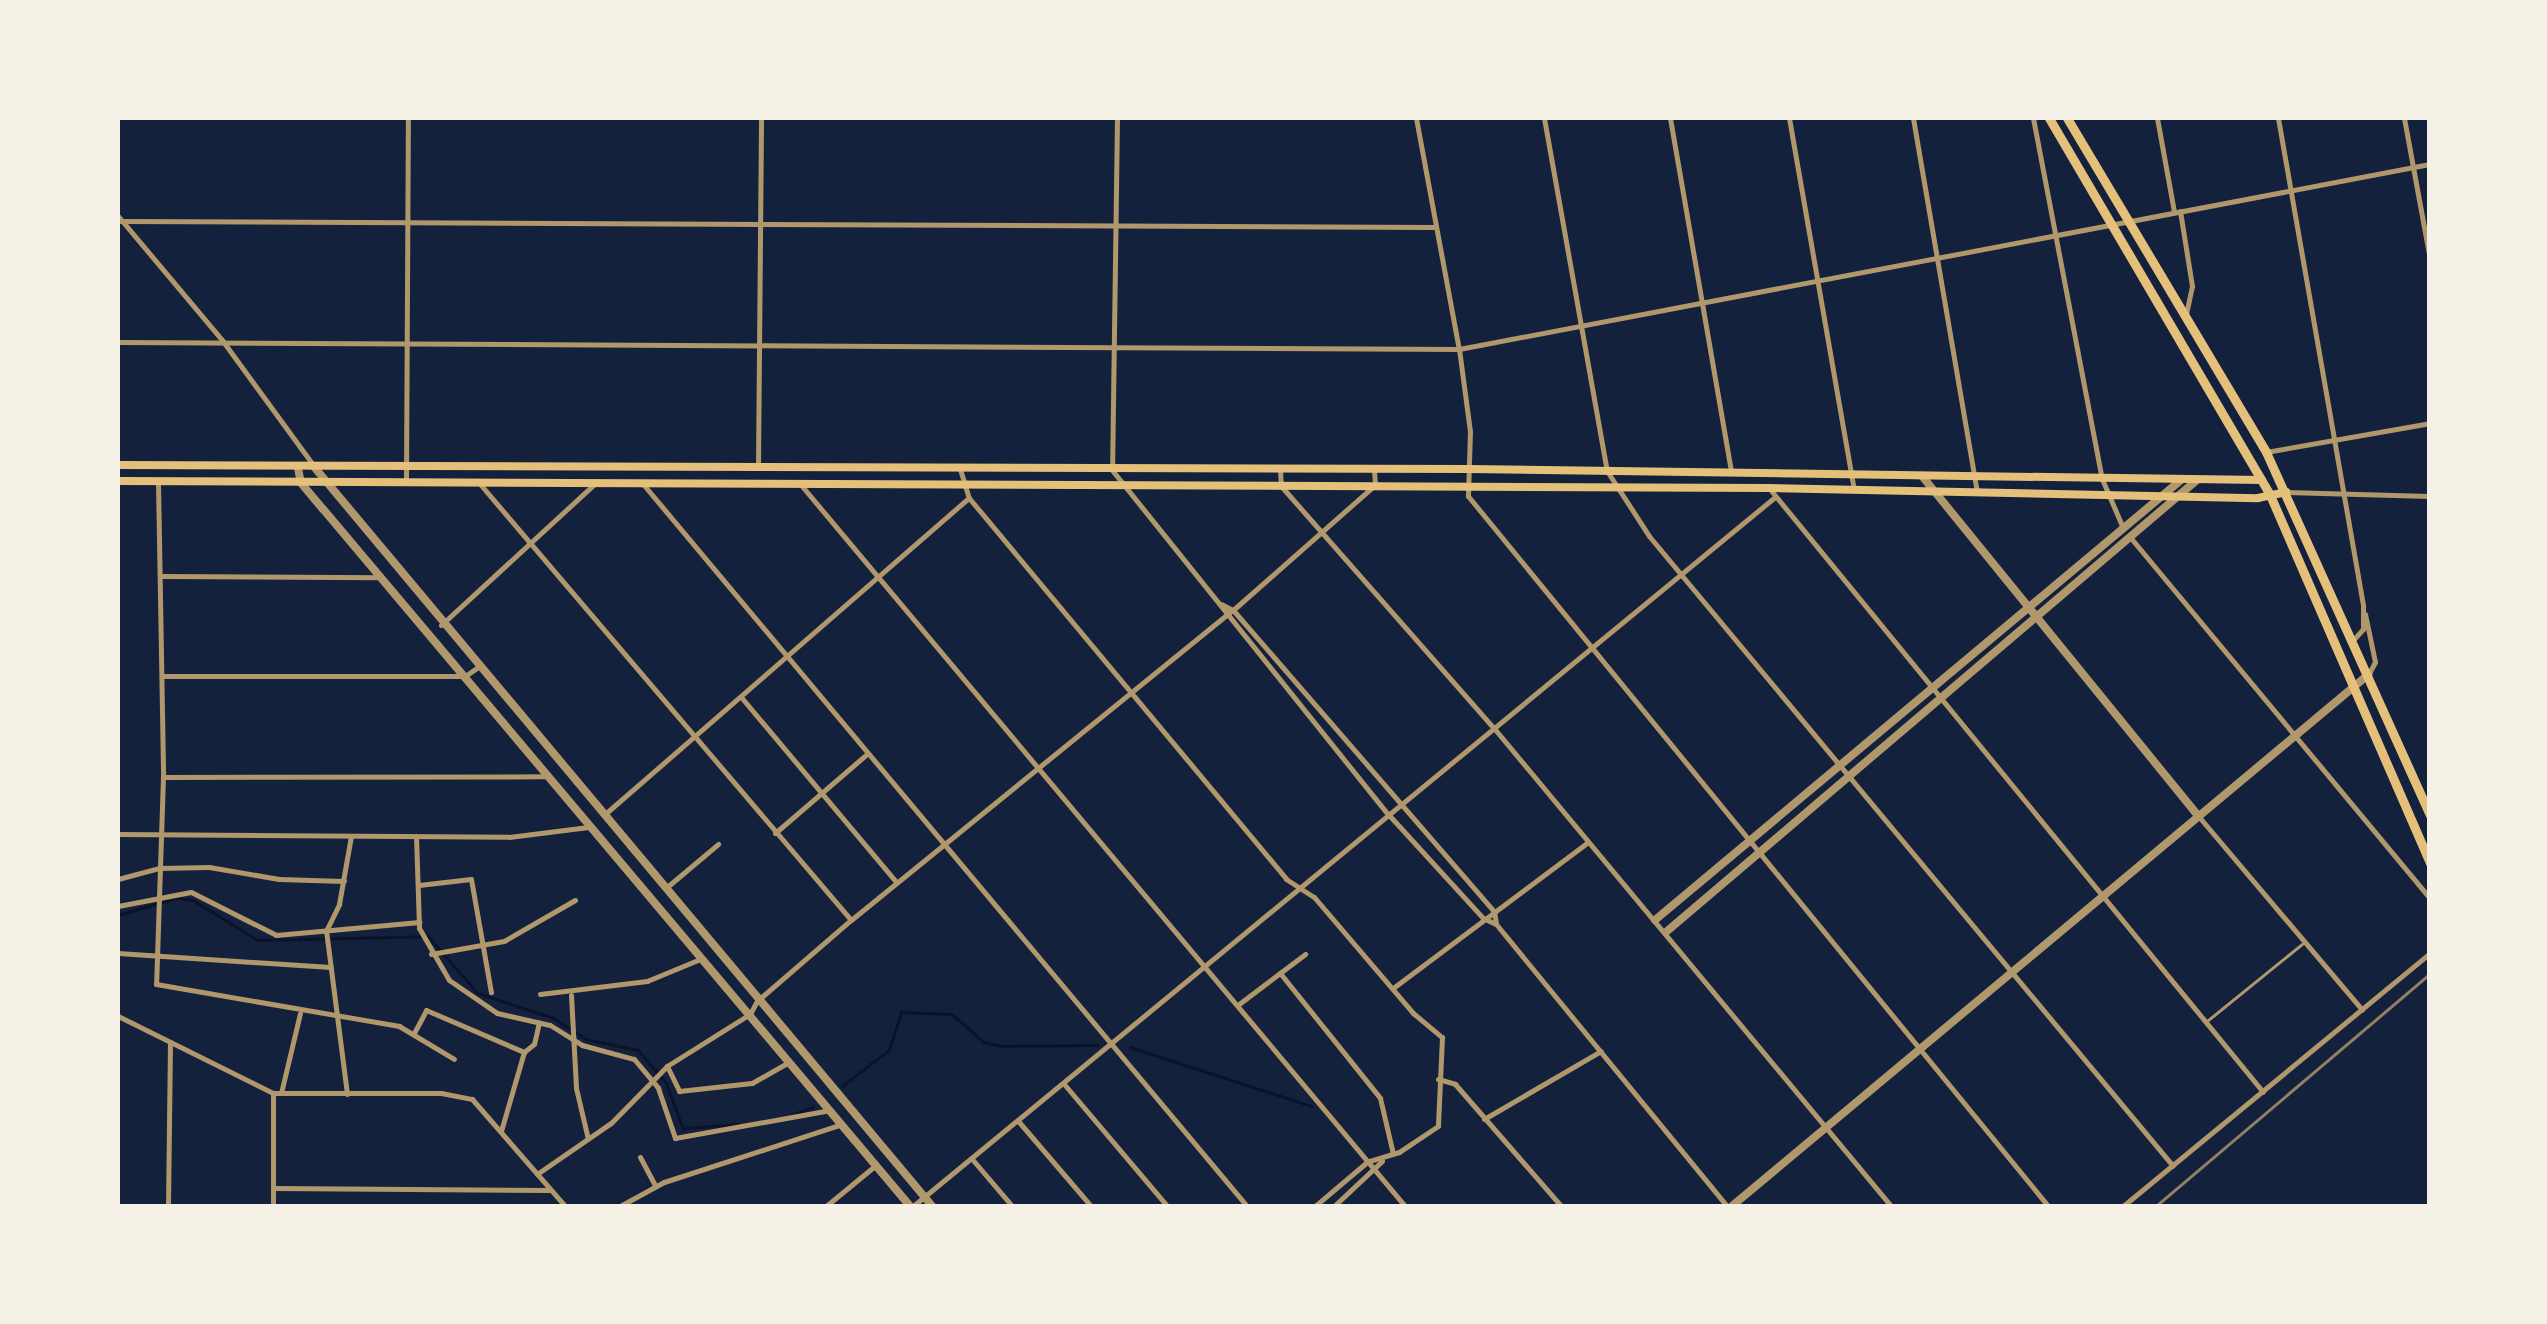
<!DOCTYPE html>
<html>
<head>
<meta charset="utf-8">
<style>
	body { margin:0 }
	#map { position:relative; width:2547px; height:1324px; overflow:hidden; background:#14213d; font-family:"PT Sans Narrow",sans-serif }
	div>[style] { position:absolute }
	.stream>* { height:2.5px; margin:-1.25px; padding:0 1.25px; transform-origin:1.25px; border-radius:1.25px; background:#0b132b }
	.service>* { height:2.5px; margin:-1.25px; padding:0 1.25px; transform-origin:1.25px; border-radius:1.25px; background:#b1986c }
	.minor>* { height:5px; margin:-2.5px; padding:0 2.5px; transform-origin:2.5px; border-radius:2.5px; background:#b1986c }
	.tertiary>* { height:8px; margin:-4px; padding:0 4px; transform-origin:4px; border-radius:4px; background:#b1986c }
	.secondary>* { height:8px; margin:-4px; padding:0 4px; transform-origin:4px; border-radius:4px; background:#e5c07b }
	.primary>* { height:9px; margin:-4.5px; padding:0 4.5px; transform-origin:4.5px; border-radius:4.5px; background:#e5c07b }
	.rail>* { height:2.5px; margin:-1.25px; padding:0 1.25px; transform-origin:1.25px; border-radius:1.25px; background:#918062 }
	span { translate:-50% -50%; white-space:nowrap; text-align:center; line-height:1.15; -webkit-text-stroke:10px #f6f1e7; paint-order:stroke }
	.frame { position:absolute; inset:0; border:120px solid #f6f1e7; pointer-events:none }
</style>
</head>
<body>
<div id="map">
	<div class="stream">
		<i style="left:118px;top:915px;width:60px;rotate:-16.3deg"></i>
		<i style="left:176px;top:898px;width:17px;rotate:7deg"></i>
		<i style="left:193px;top:900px;width:76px;rotate:31.6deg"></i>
		<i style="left:258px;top:940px;width:170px;rotate:-1.3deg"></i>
		<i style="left:428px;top:936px;width:76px;rotate:48.7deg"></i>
		<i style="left:478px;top:993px;width:80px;rotate:18.2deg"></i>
		<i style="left:554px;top:1018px;width:38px;rotate:33deg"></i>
		<i style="left:586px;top:1039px;width:53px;rotate:11.9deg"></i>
		<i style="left:638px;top:1050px;width:43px;rotate:48.8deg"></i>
		<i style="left:666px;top:1082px;width:49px;rotate:69.7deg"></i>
		<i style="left:683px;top:1128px;width:56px;rotate:-4.1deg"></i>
		<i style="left:1130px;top:1047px;width:191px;rotate:18deg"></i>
		<i style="left:842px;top:1086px;width:59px;rotate:-37.5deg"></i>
		<i style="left:889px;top:1050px;width:40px;rotate:-72deg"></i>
		<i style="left:901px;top:1012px;width:51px;rotate:2.2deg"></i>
		<i style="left:952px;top:1014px;width:43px;rotate:41.2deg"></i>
		<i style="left:984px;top:1042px;width:18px;rotate:13deg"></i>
		<i style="left:1002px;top:1046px;width:96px;rotate:-0.6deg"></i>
		<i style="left:791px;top:1115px;width:23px;rotate:-20deg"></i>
	</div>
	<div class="service">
		<i style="left:2207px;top:1021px;width:122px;rotate:-39deg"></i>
	</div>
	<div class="minor">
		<i style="left:1117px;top:118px;width:352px;rotate:90.8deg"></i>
		<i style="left:1112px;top:470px;width:441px;rotate:51.3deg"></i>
		<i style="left:1388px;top:814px;width:141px;rotate:47.6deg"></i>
		<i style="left:1483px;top:918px;width:14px;rotate:25deg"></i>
		<i style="left:1416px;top:118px;width:235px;rotate:79.5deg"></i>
		<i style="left:1459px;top:349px;width:83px;rotate:82.4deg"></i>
		<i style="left:1470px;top:431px;width:65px;rotate:91.8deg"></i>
		<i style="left:1468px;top:496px;width:917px;rotate:50.75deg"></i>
		<i style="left:1544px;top:118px;width:359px;rotate:79.9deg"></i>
		<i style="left:1607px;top:471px;width:77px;rotate:57.1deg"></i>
		<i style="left:1649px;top:536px;width:819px;rotate:50.25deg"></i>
		<i style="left:1670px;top:118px;width:359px;rotate:80.2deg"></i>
		<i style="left:1789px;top:118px;width:377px;rotate:80.1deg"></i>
		<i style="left:1913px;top:118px;width:379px;rotate:80.3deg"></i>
		<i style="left:2033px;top:118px;width:368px;rotate:79.2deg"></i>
		<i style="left:2102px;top:479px;width:53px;rotate:66.8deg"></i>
		<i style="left:2157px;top:118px;width:96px;rotate:79.7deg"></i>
		<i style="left:2278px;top:118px;width:496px;rotate:80.1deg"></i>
		<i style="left:2363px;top:607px;width:22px;rotate:90deg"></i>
		<i style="left:2363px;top:629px;width:15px;rotate:132deg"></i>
		<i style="left:2404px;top:118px;width:144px;rotate:79.6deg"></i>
		<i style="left:2180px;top:211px;width:76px;rotate:80.9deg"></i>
		<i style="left:2192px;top:286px;width:30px;rotate:102deg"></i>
		<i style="left:118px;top:216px;width:162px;rotate:50deg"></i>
		<i style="left:222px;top:340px;width:155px;rotate:53.9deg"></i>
		<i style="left:118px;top:221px;width:1317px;rotate:0.26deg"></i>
		<i style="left:118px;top:342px;width:1341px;rotate:0.3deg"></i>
		<i style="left:1459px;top:349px;width:988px;rotate:-10.79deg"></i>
		<i style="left:2266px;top:452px;width:167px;rotate:-10deg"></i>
		<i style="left:758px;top:467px;width:349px;rotate:-89.5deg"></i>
		<i style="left:960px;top:469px;width:30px;rotate:73deg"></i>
		<i style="left:969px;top:498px;width:496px;rotate:50.2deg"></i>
		<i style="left:1286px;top:879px;width:33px;rotate:33deg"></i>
		<i style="left:1314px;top:897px;width:153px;rotate:49.5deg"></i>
		<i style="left:1413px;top:1013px;width:38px;rotate:40deg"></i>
		<i style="left:1442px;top:1037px;width:89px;rotate:92.6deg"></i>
		<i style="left:1438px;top:1126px;width:47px;rotate:146.3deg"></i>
		<i style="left:1399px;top:1152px;width:34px;rotate:163deg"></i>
		<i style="left:1367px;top:1162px;width:68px;rotate:139.8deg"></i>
		<i style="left:1280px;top:469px;width:17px;rotate:87deg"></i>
		<i style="left:1281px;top:486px;width:321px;rotate:48.7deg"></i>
		<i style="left:1493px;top:727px;width:623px;rotate:50.28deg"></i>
		<i style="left:158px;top:482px;width:295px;rotate:89deg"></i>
		<i style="left:163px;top:777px;width:207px;rotate:91.9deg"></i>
		<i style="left:156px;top:984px;width:247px;rotate:9.8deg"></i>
		<i style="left:399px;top:1026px;width:64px;rotate:31deg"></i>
		<i style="left:406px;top:482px;width:364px;rotate:-89.7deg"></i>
		<i style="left:480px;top:484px;width:572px;rotate:49.6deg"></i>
		<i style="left:643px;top:484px;width:941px;rotate:50.09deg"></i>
		<i style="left:801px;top:485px;width:941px;rotate:50.05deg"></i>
		<i style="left:1769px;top:488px;width:780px;rotate:50.72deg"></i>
		<i style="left:2286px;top:492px;width:144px;rotate:1.6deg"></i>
		<i style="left:2130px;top:537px;width:469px;rotate:50.3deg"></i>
		<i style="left:161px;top:576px;width:219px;rotate:0.3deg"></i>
		<i style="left:1221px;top:604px;width:13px;rotate:27deg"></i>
		<i style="left:1233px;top:610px;width:398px;rotate:49.1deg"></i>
		<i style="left:1494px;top:911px;width:13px;rotate:81deg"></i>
		<i style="left:1496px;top:924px;width:365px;rotate:50.7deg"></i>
		<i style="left:2365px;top:614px;width:49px;rotate:78.2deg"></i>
		<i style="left:2375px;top:662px;width:15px;rotate:118deg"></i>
		<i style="left:441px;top:625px;width:207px;rotate:-42.6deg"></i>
		<i style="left:163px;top:676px;width:302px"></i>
		<i style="left:465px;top:676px;width:14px;rotate:-34deg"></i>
		<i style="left:741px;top:697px;width:241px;rotate:50deg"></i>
		<i style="left:163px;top:777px;width:383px;rotate:-0.1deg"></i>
		<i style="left:605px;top:814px;width:482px;rotate:-41deg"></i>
		<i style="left:2200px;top:818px;width:251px;rotate:49.8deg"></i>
		<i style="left:775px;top:833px;width:121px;rotate:-40.7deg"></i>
		<i style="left:118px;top:834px;width:391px;rotate:0.4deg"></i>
		<i style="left:509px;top:837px;width:80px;rotate:-7.2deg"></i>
		<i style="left:416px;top:836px;width:92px;rotate:88.1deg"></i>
		<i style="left:419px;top:928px;width:60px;rotate:60deg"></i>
		<i style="left:449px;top:980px;width:58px;rotate:34.5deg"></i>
		<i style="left:497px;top:1013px;width:54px;rotate:12.8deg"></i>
		<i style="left:550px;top:1025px;width:38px;rotate:32deg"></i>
		<i style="left:582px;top:1045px;width:54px;rotate:15.1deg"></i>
		<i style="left:634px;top:1059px;width:38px;rotate:50deg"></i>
		<i style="left:658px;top:1088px;width:53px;rotate:71.2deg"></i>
		<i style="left:675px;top:1138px;width:158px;rotate:-10.2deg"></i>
		<i style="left:118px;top:879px;width:42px;rotate:-15deg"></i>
		<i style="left:159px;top:868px;width:50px;rotate:-1.1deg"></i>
		<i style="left:209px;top:867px;width:71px;rotate:9.7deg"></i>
		<i style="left:279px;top:879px;width:65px;rotate:1.8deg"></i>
		<i style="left:419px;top:885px;width:52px;rotate:-6.6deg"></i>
		<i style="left:471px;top:879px;width:115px;rotate:80deg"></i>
		<i style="left:667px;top:887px;width:67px;rotate:-40.1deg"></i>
		<i style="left:118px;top:906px;width:74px;rotate:-10.9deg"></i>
		<i style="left:191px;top:892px;width:95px;rotate:26.8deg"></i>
		<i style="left:276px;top:935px;width:144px;rotate:-5.2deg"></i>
		<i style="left:118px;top:953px;width:213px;rotate:3.8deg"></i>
		<i style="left:431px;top:954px;width:74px;rotate:-10.1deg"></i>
		<i style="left:504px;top:941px;width:82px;rotate:-30deg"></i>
		<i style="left:1280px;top:973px;width:160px;rotate:51.3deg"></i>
		<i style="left:1380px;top:1098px;width:57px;rotate:76.9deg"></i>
		<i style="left:1393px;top:988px;width:242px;rotate:-36.8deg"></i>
		<i style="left:540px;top:994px;width:108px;rotate:-6.9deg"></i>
		<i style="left:647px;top:981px;width:57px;rotate:-22.5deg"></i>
		<i style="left:571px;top:995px;width:93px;rotate:86.9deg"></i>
		<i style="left:576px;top:1088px;width:52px;rotate:76.8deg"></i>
		<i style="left:1239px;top:1004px;width:83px;rotate:-37.1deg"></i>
		<i style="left:118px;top:1016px;width:173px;rotate:26.4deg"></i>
		<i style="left:273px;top:1093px;width:168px"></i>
		<i style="left:441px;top:1093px;width:32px;rotate:11deg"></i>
		<i style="left:472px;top:1099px;width:142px;rotate:49deg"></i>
		<i style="left:414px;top:1033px;width:26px;rotate:-62deg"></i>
		<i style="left:426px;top:1010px;width:107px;rotate:23.2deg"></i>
		<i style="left:667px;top:1066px;width:28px;rotate:64deg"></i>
		<i style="left:679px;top:1091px;width:73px;rotate:-6.3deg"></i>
		<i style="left:752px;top:1083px;width:43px;rotate:-29.6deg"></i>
		<i style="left:1438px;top:1079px;width:18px;rotate:16deg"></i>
		<i style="left:1455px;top:1084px;width:162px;rotate:49deg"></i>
		<i style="left:1064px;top:1084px;width:160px;rotate:49.8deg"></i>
		<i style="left:273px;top:1093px;width:113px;rotate:90deg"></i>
		<i style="left:281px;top:1093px;width:82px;rotate:-76.6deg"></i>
		<i style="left:347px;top:1094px;width:164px;rotate:-97.3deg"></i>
		<i style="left:326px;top:931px;width:30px;rotate:-64deg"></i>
		<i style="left:339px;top:904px;width:69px;rotate:-80deg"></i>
		<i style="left:1484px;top:1119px;width:135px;rotate:-30.2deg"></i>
		<i style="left:1019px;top:1122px;width:111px;rotate:49.4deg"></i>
		<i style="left:501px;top:1131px;width:82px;rotate:-73.8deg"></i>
		<i style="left:524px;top:1052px;width:13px;rotate:-39deg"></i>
		<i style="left:534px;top:1044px;width:22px;rotate:-77deg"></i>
		<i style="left:640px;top:1157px;width:32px;rotate:62deg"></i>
		<i style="left:972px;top:1159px;width:62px;rotate:49.6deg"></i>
		<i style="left:537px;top:1174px;width:90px;rotate:-34.6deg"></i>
		<i style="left:611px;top:1123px;width:80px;rotate:-45.5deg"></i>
		<i style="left:667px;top:1066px;width:98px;rotate:-32.1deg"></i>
		<i style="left:750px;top:1014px;width:15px;rotate:-62deg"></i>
		<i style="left:757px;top:1001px;width:124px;rotate:-40.8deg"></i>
		<i style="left:851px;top:920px;width:492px;rotate:-39.1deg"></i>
		<i style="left:1233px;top:610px;width:189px;rotate:-41.4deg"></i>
		<i style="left:1375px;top:485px;width:15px;rotate:-94deg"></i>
		<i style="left:273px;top:1188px;width:277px;rotate:0.4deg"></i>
		<i style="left:168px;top:1206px;width:164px;rotate:-89.3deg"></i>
		<i style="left:620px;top:1206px;width:50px;rotate:-28.6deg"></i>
		<i style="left:664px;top:1182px;width:187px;rotate:-18deg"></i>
		<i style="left:826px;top:1206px;width:65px;rotate:-39.4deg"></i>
		<i style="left:913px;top:1206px;width:1116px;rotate:-39.44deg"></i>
		<i style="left:1334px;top:1206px;width:66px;rotate:-43.2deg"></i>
		<i style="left:2123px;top:1206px;width:398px;rotate:-39.5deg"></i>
	</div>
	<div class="tertiary">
		<i style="left:298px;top:468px;width:15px;rotate:79deg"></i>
		<i style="left:301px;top:483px;width:34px;rotate:50deg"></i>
		<i style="left:323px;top:509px;width:911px;rotate:49.9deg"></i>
		<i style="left:315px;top:468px;width:962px;rotate:50.1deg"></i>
		<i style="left:1922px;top:476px;width:436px;rotate:50.9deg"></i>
		<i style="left:1655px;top:920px;width:686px;rotate:-39.91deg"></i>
		<i style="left:1666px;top:932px;width:697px;rotate:-40.41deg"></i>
		<i style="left:1732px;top:1206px;width:829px;rotate:-39.86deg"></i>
	</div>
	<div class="secondary">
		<i style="left:118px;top:465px;width:1352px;rotate:0.17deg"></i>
		<i style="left:1470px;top:469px;width:792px;rotate:0.8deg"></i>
		<i style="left:118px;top:481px;width:1651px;rotate:0.24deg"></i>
		<i style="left:1769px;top:488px;width:489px;rotate:1.2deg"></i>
		<i style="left:2258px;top:498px;width:29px;rotate:-12deg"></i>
	</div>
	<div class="primary">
		<i style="left:2049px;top:118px;width:437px;rotate:59.6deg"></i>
		<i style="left:2270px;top:495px;width:401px;rotate:66.5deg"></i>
		<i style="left:2067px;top:118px;width:389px;rotate:59.2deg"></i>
		<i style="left:2266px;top:452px;width:398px;rotate:65.7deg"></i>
	</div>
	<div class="rail">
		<i style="left:2156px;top:1206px;width:359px;rotate:-40.3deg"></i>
	</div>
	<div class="frame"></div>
</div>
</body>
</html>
